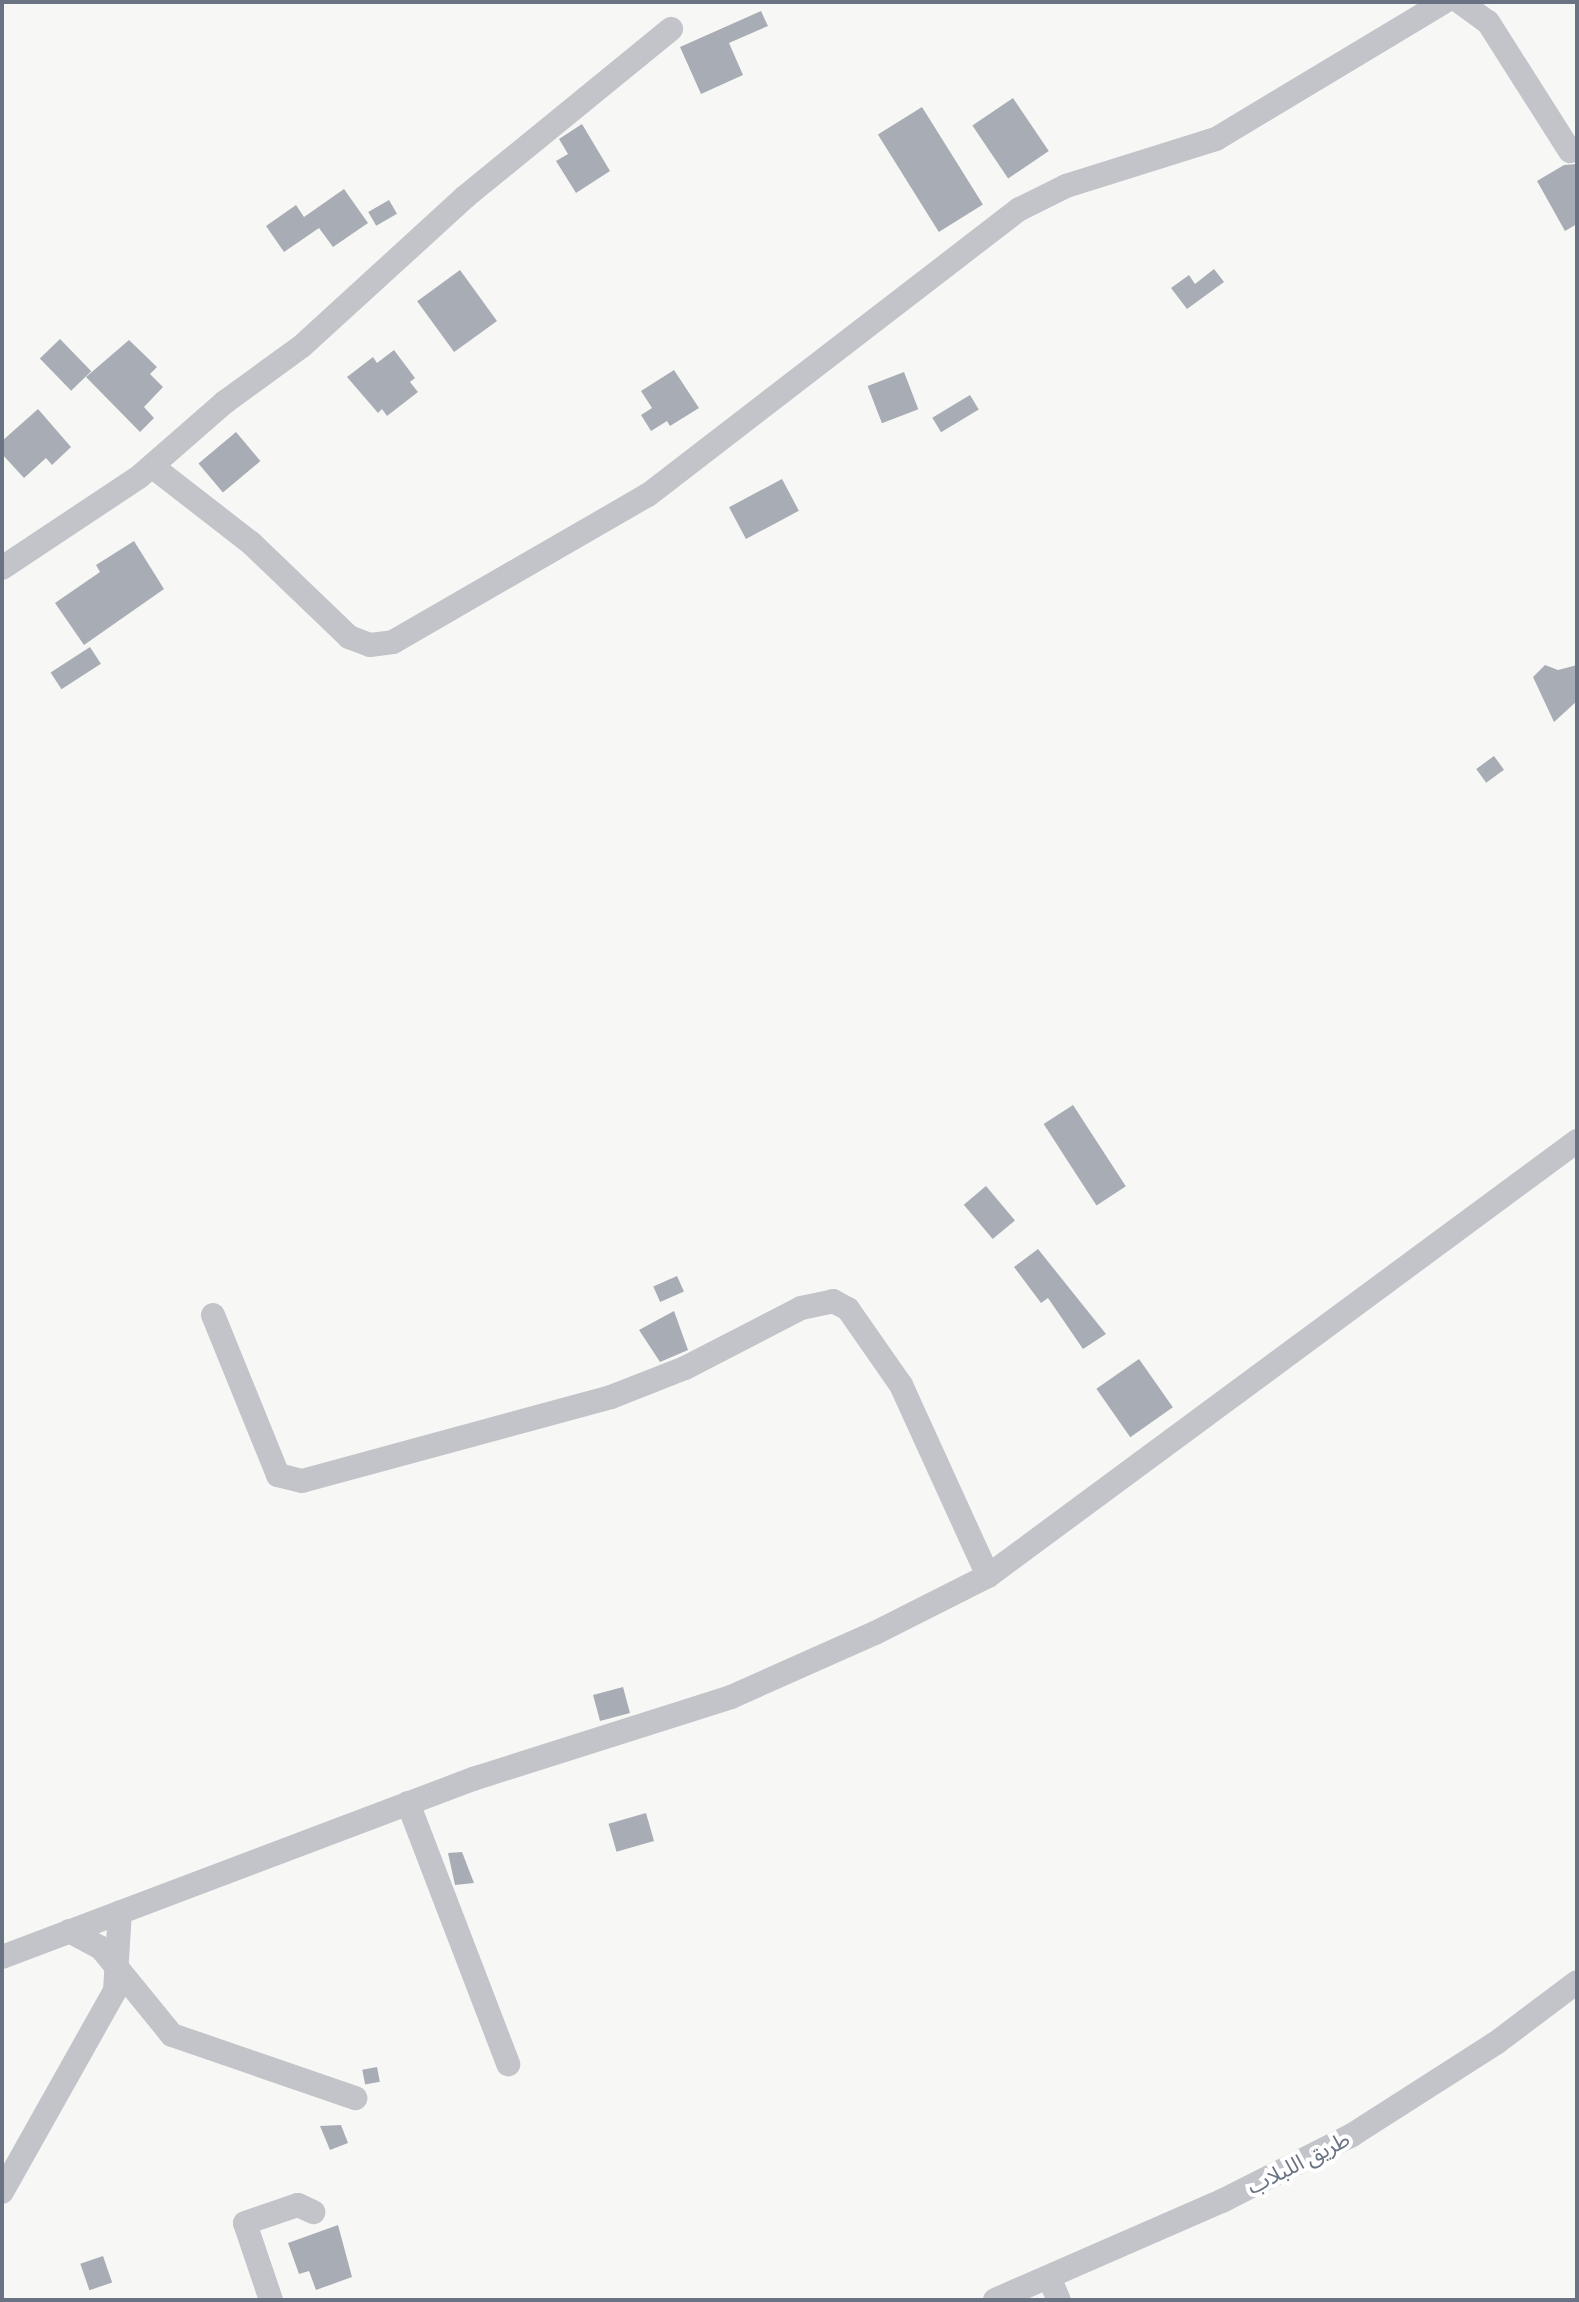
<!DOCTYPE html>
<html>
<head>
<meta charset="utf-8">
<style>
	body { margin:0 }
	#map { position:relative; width:1579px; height:2302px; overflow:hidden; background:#f7f8f5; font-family:Commissioner,"Noto Sans Arabic",sans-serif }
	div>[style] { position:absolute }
	.building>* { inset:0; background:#a8adb5; transform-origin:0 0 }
	.minor>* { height:24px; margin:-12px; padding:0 12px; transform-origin:12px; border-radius:12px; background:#c2c4c9 }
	span { translate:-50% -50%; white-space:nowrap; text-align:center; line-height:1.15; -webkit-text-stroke:8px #fff; paint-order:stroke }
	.street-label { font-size:22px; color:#6a7383 }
	.frame { position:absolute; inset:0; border:4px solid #6a7383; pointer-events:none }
</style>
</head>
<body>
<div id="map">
	<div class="building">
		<i style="clip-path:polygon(761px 11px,768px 26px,729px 43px,743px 75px,701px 94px,680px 47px)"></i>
		<i style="left:1013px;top:98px;width:64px;height:49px;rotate:56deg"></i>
		<i style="left:922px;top:107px;width:115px;height:52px;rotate:58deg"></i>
		<i style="clip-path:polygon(582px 124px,610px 171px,576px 193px,556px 161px,568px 154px,559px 139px)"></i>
		<i style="clip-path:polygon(1577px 164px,1577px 224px,1565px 231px,1537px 181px,1564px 165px)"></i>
		<i style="clip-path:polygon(344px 189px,368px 223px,333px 247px,319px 228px,284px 252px,266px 226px,296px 205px,304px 217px)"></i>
		<i style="left:389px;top:200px;width:16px;height:24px;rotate:60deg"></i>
		<i style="clip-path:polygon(1214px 269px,1224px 282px,1187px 309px,1171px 288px,1189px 275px,1195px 284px)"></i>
		<i style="left:460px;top:270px;width:63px;height:53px;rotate:54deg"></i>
		<i style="left:60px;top:339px;width:45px;height:28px;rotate:46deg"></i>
		<i style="clip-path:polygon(129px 340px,157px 367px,150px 374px,163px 387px,144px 407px,154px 418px,140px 432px,86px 377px)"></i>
		<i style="clip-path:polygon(394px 350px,415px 378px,410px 382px,418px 392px,387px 416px,382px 409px,378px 413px,347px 377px,373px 357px,377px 363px)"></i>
		<i style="clip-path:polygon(674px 370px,699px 408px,670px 426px,667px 421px,651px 431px,641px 415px,652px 408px,641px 391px)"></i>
		<i style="left:904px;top:372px;width:40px;height:39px;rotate:69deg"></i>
		<i style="left:970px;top:395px;width:17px;height:44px;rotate:59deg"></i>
		<i style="clip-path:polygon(38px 409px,71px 447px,52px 465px,46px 458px,24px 478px,2px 454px,2px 441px)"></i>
		<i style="left:236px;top:432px;width:38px;height:49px;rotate:50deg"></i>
		<i style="left:782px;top:479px;width:36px;height:60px;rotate:62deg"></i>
		<i style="clip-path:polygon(134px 541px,164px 589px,84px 645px,55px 603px,100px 572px,96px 565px)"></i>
		<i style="left:90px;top:647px;width:20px;height:47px;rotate:57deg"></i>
		<i style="clip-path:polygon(1545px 665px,1558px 670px,1577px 665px,1577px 701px,1554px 722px,1533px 677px)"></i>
		<i style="left:1494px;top:756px;width:17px;height:22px;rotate:54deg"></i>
		<i style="left:1073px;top:1105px;width:97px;height:35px;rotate:57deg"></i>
		<i style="left:986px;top:1186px;width:45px;height:29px;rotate:50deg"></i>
		<i style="clip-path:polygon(1038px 1249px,1106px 1334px,1083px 1349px,1048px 1298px,1041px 1303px,1014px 1267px)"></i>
		<i style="left:677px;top:1276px;width:17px;height:26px;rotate:66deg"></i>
		<i style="clip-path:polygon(674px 1311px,688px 1350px,660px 1362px,639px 1330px)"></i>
		<i style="left:1139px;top:1359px;width:59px;height:52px;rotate:55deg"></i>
		<i style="left:623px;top:1687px;width:27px;height:31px;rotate:75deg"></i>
		<i style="left:646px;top:1813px;width:29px;height:39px;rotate:74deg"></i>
		<i style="clip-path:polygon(462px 1852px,474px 1883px,455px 1885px,448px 1853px)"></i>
		<i style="left:377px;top:2067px;width:15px;height:15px;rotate:79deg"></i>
		<i style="clip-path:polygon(341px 2125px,348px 2143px,330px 2150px,320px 2126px)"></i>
		<i style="clip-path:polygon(338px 2225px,352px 2277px,316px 2290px,309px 2271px,299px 2274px,288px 2243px)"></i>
		<i style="left:103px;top:2256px;width:28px;height:24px;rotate:71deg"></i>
	</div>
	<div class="minor">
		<i style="left:1460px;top:2px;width:34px;rotate:36deg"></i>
		<i style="left:1488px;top:22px;width:153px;rotate:57.6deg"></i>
		<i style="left:153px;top:467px;width:124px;rotate:37.8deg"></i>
		<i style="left:251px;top:543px;width:136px;rotate:43.8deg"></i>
		<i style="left:349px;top:637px;width:22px;rotate:21deg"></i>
		<i style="left:370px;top:645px;width:23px;rotate:-7deg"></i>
		<i style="left:393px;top:642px;width:294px;rotate:-30deg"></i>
		<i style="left:648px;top:495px;width:469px;rotate:-37.6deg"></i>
		<i style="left:1020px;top:209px;width:51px;rotate:-26.6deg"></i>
		<i style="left:1066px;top:186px;width:157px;rotate:-17.4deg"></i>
		<i style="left:1216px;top:139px;width:266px;rotate:-31deg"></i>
		<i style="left:2px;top:568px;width:164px;rotate:-33.6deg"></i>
		<i style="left:139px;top:477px;width:114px;rotate:-41.1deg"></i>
		<i style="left:225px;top:402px;width:95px;rotate:-36deg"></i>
		<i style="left:302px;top:346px;width:221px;rotate:-42.4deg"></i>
		<i style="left:465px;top:197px;width:266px;rotate:-39.2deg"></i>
		<i style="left:213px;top:1315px;width:173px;rotate:67.9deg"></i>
		<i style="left:278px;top:1475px;width:25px;rotate:14deg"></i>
		<i style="left:302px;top:1481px;width:320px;rotate:-15.2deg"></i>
		<i style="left:611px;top:1397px;width:79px;rotate:-21.4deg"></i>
		<i style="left:685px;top:1368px;width:131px;rotate:-27.3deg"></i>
		<i style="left:801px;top:1308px;width:33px;rotate:-12deg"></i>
		<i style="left:833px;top:1301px;width:17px;rotate:28deg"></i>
		<i style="left:848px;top:1309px;width:93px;rotate:55.1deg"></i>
		<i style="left:901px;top:1385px;width:210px;rotate:65.5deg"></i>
		<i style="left:408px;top:1803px;width:280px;rotate:69deg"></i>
		<i style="left:69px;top:1931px;width:36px;rotate:28deg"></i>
		<i style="left:101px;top:1948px;width:112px;rotate:50.8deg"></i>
		<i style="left:172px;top:2035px;width:194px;rotate:19deg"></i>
		<i style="left:2px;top:1957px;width:504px;rotate:-20.7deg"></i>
		<i style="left:473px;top:1779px;width:271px;rotate:-17.6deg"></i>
		<i style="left:731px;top:1697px;width:158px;rotate:-24deg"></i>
		<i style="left:875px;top:1633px;width:127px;rotate:-26.8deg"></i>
		<i style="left:988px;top:1576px;width:732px;rotate:-36.45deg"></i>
		<i style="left:2px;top:2192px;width:231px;rotate:-60.7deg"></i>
		<i style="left:115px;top:1991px;width:79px;rotate:-86.4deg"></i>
		<i style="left:1049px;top:2277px;width:25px;rotate:67deg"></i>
		<i style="left:271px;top:2300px;width:81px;rotate:-108.7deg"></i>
		<i style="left:245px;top:2223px;width:56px;rotate:-18.8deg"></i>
		<i style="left:298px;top:2205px;width:17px;rotate:25deg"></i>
		<i style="left:995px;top:2300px;width:248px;rotate:-23.6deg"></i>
		<i style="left:1222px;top:2201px;width:146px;rotate:-26.9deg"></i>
		<i style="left:1352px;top:2135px;width:171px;rotate:-32.6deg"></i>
		<i style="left:1496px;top:2043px;width:101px;rotate:-37deg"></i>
	</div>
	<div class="street-label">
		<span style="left:1298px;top:2162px;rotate:-27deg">طريق اللبلاب</span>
	</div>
	<div class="frame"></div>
</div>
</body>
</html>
